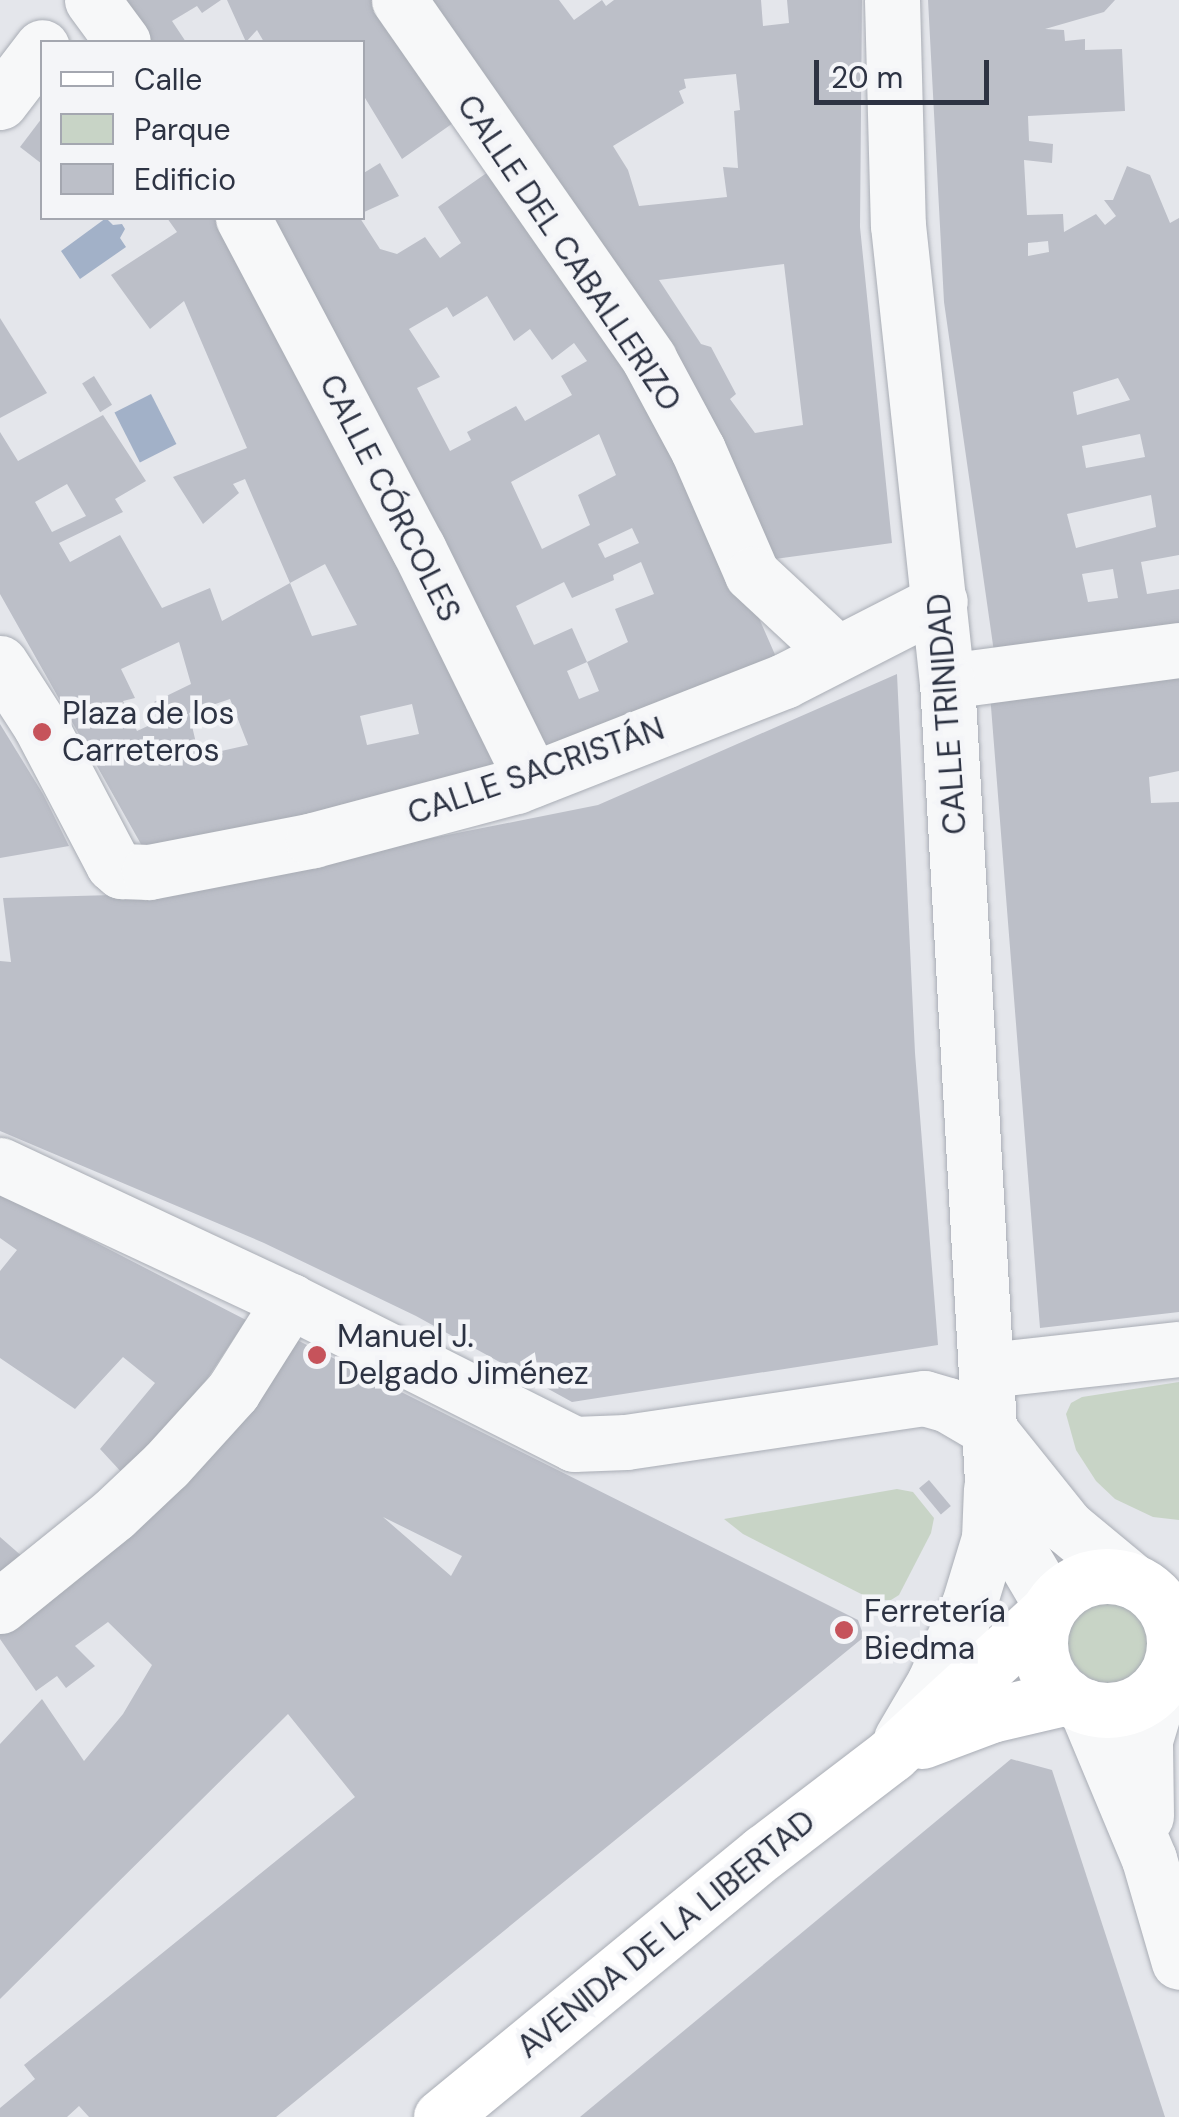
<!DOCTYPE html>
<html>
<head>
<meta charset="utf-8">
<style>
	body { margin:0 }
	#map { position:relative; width:1179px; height:2117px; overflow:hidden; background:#e4e6eb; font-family:"DM Sans",sans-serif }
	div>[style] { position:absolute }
	.green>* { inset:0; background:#c8d4c6 }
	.round { border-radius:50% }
	.water>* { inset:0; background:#a2b1c8; transform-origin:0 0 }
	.building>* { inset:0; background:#bcbfc8; transform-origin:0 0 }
	.roads { filter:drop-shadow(0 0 2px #a9adb5) drop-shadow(0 0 2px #a9adb5) }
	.minor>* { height:55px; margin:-27.5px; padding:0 27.5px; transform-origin:27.5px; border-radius:27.5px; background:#f7f8f9 }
	.tertiary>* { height:55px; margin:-27.5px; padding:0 27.5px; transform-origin:27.5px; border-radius:27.5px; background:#f7f8f9 }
	.secondary>* { height:55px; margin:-27.5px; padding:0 27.5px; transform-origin:27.5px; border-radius:27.5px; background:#fff }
	.secondary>.ring { margin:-27.5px; padding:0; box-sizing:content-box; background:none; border:55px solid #fff; border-radius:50% }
	.dots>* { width:28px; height:28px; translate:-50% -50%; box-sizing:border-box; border:5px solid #f4f5f8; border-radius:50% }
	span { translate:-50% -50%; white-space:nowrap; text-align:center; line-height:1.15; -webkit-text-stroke:9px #f4f5f8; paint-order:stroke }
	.street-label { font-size:32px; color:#2d3343 }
	.poi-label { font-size:32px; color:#2d3343 }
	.left { translate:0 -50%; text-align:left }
	.legend { position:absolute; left:40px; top:40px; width:325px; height:180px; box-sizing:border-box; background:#f4f5f8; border:2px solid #a4a7b0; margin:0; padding:12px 18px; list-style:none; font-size:30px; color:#2d3343 }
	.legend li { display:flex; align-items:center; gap:20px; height:50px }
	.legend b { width:50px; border:2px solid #a4a7b0 }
	.scale { position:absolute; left:814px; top:60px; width:175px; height:45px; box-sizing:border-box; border:5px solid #2d3343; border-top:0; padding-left:12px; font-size:30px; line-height:35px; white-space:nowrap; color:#2d3343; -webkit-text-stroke:8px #f4f5f8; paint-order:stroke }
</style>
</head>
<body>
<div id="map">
	<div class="green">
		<i style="clip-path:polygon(1179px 1382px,1179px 1520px,1153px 1517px,1115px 1499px,1096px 1481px,1076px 1450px,1066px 1414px,1071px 1403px,1082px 1397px)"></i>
		<i style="clip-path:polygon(897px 1489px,913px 1492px,934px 1518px,931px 1533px,899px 1595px,891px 1600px,873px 1600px,743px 1534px,724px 1519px)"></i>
		<i class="round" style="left:1068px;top:1601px;width:82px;height:82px"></i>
	</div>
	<div class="water">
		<i style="clip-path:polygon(106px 218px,113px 225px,122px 224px,125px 229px,120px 238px,126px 247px,80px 279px,61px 251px)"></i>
		<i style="left:151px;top:394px;width:56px;height:41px;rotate:63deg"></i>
	</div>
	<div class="building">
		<i style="clip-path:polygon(114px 0,221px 0,202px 13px,197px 6px,172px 21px,186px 42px,142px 42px)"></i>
		<i style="clip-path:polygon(227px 0,386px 0,463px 116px,402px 159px,362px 93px,362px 42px,264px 42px,257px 30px,246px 42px)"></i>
		<i style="clip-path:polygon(evenodd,412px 0,559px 0,574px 20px,602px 0,606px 6px,614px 0,761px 0,763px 26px,789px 23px,787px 0,862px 0,860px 227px,892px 543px,761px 561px,412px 0,736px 74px,740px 110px,734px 111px,738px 168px,723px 167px,727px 197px,639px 206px,628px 170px,613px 146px,684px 103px,679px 91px,686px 88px,684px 79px,736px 74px,412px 0,784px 264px,803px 425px,755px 433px,730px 399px,736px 394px,711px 347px,701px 344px,659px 280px,784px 264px)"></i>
		<i style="clip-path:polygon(evenodd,928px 0,1115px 0,1104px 12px,1045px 29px,1064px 30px,1065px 41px,1085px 39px,1085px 50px,1122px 49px,1125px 111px,1028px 116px,1029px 141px,1053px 144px,1052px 163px,1024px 160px,1027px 215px,1063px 214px,1064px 232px,1096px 214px,1105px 225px,1116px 216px,1104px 200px,1113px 200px,1127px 166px,1150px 175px,1170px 223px,1179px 218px,1179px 555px,1141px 562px,1147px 594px,1179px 589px,1179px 629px,994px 652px,944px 302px,928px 0,1048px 241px,1049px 252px,1028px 256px,1028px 243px,1048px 241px,928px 0,1118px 378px,1130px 400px,1077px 415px,1073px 392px,1118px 378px,928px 0,1140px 434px,1145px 457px,1086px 468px,1082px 446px,1140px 434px,928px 0,1151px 495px,1156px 527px,1076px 548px,1067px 514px,1151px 495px,928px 0,1113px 569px,1118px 598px,1088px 602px,1082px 574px,1113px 569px)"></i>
		<i style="clip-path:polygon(42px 118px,42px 164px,20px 147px)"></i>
		<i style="clip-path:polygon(380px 163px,399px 196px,362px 213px,362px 174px)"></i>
		<i style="clip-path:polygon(evenodd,498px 165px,587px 289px,748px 593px,780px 666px,545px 759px,257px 218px,360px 218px,380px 249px,397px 254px,425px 237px,440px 258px,461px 243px,438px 207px,498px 165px,487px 296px,514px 341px,530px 329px,552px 360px,574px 343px,587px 361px,561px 376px,572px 395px,525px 421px,516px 406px,467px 432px,471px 440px,450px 451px,417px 388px,440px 377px,409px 329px,447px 307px,453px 317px,487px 296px,498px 165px,599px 434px,616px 475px,578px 495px,590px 525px,542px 549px,511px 482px,599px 434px,498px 165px,632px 528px,639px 543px,605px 558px,598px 544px,632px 528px,498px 165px,641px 562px,654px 594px,615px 609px,628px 642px,587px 662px,599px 691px,579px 699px,567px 671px,587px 662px,572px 628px,534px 645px,516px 606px,564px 582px,572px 598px,614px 580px,613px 575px,641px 562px)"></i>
		<i style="clip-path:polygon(evenodd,167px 218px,232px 218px,507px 772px,146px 853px,0 594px,0 432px,18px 461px,103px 415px,146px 481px,115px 499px,123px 512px,59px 543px,70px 562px,120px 535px,162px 608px,210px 588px,222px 621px,290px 583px,312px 636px,357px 625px,325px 564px,290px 583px,245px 479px,233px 484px,239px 493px,203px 524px,173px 477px,247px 448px,184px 301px,150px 329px,111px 275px,177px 232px,167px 218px,67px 484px,86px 516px,52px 532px,35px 502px,67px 484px,167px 218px,179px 642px,191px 684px,154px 702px,163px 719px,137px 731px,123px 701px,135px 698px,121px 669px,179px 642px,167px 218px,230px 699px,248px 745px,199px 756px,189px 713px,230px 699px,167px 218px,412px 704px,419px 734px,367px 745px,360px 716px,412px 704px)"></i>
		<i style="clip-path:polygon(0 318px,47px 393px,0 418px)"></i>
		<i style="left:94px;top:376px;width:34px;height:14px;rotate:58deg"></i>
		<i style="clip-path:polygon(1179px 670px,1179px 771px,1149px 777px,1151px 803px,1179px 802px,1179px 1312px,1040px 1328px,990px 694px)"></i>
		<i style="clip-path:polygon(897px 674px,915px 1053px,938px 1345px,572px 1402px,416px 1316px,264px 1243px,0 1131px,0 961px,11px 962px,3px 898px,150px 894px,598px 805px)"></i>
		<i style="clip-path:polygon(0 724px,43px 794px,69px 846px,0 858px)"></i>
		<i style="clip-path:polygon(0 1193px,246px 1320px,207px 1379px,124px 1475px,100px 1449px,155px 1383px,123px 1357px,75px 1409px,0 1358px,0 1271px,17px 1250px,0 1238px)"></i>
		<i style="clip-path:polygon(evenodd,293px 1338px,858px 1620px,864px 1637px,276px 2117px,89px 2117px,79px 2106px,67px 2117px,0 2117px,0 2108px,35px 2079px,24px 2065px,355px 1797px,288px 1714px,0 1999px,0 1744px,42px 1699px,84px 1761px,123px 1714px,152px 1665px,108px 1622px,75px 1646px,95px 1666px,66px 1688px,57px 1676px,36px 1691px,0 1639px,0 1630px,293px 1338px,383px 1517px,462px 1556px,451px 1576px,383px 1517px)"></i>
		<i style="left:929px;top:1480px;width:34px;height:13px;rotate:50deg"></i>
		<i style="clip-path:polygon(0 1537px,24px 1558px,0 1576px)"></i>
		<i style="clip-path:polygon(1011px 1759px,1052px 1770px,1165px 2117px,580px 2117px)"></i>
	</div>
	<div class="roads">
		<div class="minor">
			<i style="left:92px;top:0;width:52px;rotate:53.6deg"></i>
			<i style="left:399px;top:0;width:437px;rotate:55.1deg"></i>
			<i style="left:649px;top:359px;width:103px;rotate:61.7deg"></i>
			<i style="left:698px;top:450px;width:135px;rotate:66.5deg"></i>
			<i style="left:752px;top:574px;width:113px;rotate:42.9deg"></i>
			<i style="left:0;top:102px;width:69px;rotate:-52.6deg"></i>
			<i style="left:243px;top:218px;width:374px;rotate:62.1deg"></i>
			<i style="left:418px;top:548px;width:258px;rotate:63.8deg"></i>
			<i style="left:0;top:663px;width:74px;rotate:57.2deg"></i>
			<i style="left:40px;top:725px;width:157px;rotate:62.3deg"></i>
			<i style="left:113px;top:864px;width:11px;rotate:41deg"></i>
			<i style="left:121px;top:871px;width:28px;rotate:2deg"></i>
			<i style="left:149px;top:872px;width:167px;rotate:-11deg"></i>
			<i style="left:313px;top:840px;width:210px;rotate:-14.9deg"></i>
			<i style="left:516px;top:786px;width:288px;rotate:-21.4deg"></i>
			<i style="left:784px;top:681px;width:175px;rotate:-27.1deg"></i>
			<i style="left:947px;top:681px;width:234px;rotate:-7.6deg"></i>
			<i style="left:0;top:1165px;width:320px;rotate:25.1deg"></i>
			<i style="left:290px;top:1301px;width:318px;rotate:26.7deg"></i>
			<i style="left:574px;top:1444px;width:52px;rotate:-2.2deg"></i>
			<i style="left:626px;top:1442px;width:301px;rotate:-8.4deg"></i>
			<i style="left:924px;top:1398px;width:25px;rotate:16deg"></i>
			<i style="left:948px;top:1405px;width:48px;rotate:30.3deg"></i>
			<i style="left:988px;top:1370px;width:192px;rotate:-6.3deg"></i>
			<i style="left:0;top:1606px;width:146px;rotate:-38.9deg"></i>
			<i style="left:114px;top:1514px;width:71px;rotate:-43.3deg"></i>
			<i style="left:166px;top:1465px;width:100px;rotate:-47.8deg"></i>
			<i style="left:233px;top:1391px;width:107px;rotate:-57.7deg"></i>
		</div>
		<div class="tertiary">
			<i style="left:892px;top:0;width:225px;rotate:88.5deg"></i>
			<i style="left:898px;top:225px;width:459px;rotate:83.9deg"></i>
			<i style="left:947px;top:681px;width:801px;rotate:86.78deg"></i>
			<i style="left:992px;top:1481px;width:67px;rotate:69.9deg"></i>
			<i style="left:1015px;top:1544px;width:71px;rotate:59.5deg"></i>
			<i style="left:990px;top:1431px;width:123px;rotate:51.3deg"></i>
			<i style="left:1067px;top:1527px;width:83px;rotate:39.6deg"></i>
			<i style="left:1085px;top:1706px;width:166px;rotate:67.3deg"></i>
			<i style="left:1149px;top:1859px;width:107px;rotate:73.8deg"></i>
			<i style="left:901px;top:1739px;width:65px;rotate:-59.5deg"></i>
			<i style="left:934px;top:1683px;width:86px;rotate:-66.1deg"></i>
			<i style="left:969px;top:1604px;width:69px;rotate:-73.1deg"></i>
			<i style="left:989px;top:1538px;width:49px;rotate:-87.7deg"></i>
			<i style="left:1146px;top:1816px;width:76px;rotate:-90.8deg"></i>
			<i style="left:1145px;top:1740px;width:63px;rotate:-73.3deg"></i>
		</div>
		<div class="secondary">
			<i class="ring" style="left:1040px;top:1576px;width:79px;height:79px"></i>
			<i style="left:922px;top:1741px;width:74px;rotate:-20.6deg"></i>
			<i style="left:991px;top:1715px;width:79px;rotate:-13.2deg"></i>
			<i style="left:441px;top:2117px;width:418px;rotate:-39.4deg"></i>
			<i style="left:764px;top:1852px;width:161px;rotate:-37.4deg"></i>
			<i style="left:892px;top:1754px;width:209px;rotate:-42.5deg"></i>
		</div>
	</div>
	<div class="dots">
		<i style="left:42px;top:732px;background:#c6535b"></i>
		<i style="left:317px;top:1355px;background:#c6535b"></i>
		<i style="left:844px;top:1630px;background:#c6535b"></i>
	</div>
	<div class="street-label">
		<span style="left:569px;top:253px;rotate:56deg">CALLE DEL CABALLERIZO</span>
		<span style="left:390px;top:498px;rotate:63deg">CALLE CÓRCOLES</span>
		<span style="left:947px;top:714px;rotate:-94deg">CALLE TRINIDAD</span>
		<span style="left:536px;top:771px;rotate:-19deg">CALLE SACRISTÁN</span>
		<span style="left:666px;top:1934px;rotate:-39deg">AVENIDA DE LA LIBERTAD</span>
	</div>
	<div class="poi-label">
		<span class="left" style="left:62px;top:732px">Plaza de los<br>Carreteros</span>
		<span class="left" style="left:337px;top:1355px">Manuel J.<br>Delgado Jiménez</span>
		<span class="left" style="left:864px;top:1630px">Ferretería<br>Biedma</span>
	</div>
	<ul class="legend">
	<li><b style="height:12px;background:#fff"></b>Calle</li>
	<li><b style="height:28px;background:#c8d4c6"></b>Parque</li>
	<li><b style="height:28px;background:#bcbfc8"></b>Edificio</li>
	</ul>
	<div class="scale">20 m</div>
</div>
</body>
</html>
